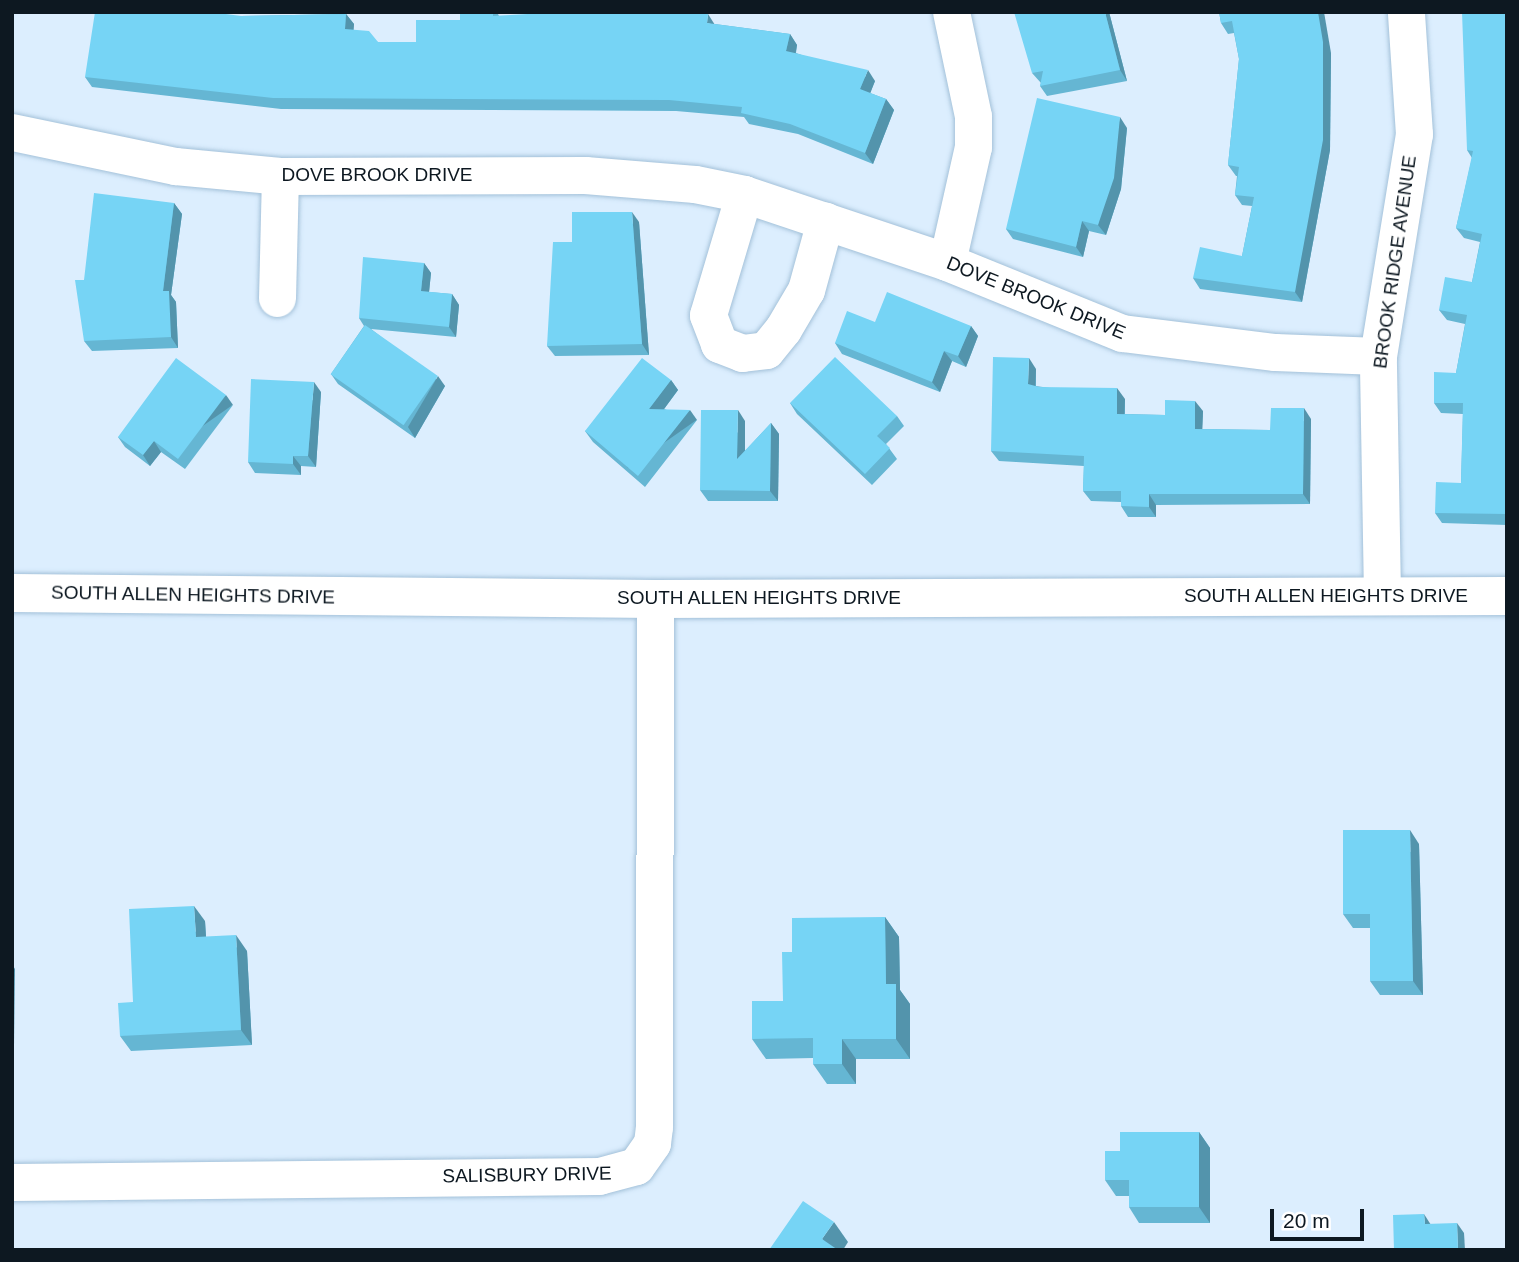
<!DOCTYPE html>
<html>
<head>
<meta charset="utf-8">
<style>
	body { margin:0 }
	#map { position:relative; width:1519px; height:1262px; overflow:hidden; background:#dceefe; font-family:Helvetica,sans-serif }
	div>[style] { position:absolute }
	.roads { filter:drop-shadow(0 0 2px #a3c1d9) drop-shadow(0 0 2px #a3c1d9) }
	.minor>* { height:37px; margin:-18.5px; padding:0 18.5px; transform-origin:18.5px; border-radius:18.5px; background:#fff }
	.secondary>* { height:38px; margin:-19px; padding:0 19px; transform-origin:19px; border-radius:19px; background:#fff }
	.wall>* { inset:0; background:#65b6d3 }
	.shaded-wall>* { inset:0; background:#5394ac; transform-origin:0 0 }
	.building>* { inset:0; background:#76d4f5; transform-origin:0 0 }
	span { translate:-50% -50%; white-space:nowrap; text-align:center; line-height:1.15; -webkit-text-stroke:5px #fff; paint-order:stroke }
	.street-label { font-size:19px; color:#0d1821 }
	.frame { position:absolute; inset:0; border:14px solid #0d1821; pointer-events:none }
	.scale { position:absolute; left:1270px; top:1209px; width:94px; height:32px; box-sizing:border-box; border:4px solid #0d1821; border-top:0; padding-left:9px; font-size:21px; line-height:24px; white-space:nowrap; color:#0d1821; -webkit-text-stroke:5px #fff; paint-order:stroke }
</style>
</head>
<body>
<div id="map">
	<div class="roads">
		<div class="minor">
			<i style="left:12px;top:132px;width:167px;rotate:11.8deg"></i>
			<i style="left:175px;top:166px;width:105px;rotate:5.4deg"></i>
			<i style="left:280px;top:176px;width:305px;rotate:-0.2deg"></i>
			<i style="left:585px;top:175px;width:110px;rotate:4.7deg"></i>
			<i style="left:695px;top:184px;width:50px;rotate:11.5deg"></i>
			<i style="left:744px;top:194px;width:214px;rotate:18.5deg"></i>
			<i style="left:947px;top:262px;width:189px;rotate:22.1deg"></i>
			<i style="left:1122px;top:333px;width:154px;rotate:7.1deg"></i>
			<i style="left:1275px;top:352px;width:103px;rotate:2.2deg"></i>
			<i style="left:744px;top:194px;width:126px;rotate:106.6deg"></i>
			<i style="left:708px;top:315px;width:31px;rotate:69deg"></i>
			<i style="left:719px;top:344px;width:25px;rotate:21deg"></i>
			<i style="left:742px;top:353px;width:24px;rotate:-7deg"></i>
			<i style="left:766px;top:350px;width:27px;rotate:-51deg"></i>
			<i style="left:783px;top:329px;width:45px;rotate:-59.5deg"></i>
			<i style="left:806px;top:290px;width:72px;rotate:-74.6deg"></i>
			<i style="left:947px;top:262px;width:118px;rotate:-77.3deg"></i>
			<i style="left:973px;top:147px;width:31px;rotate:-90deg"></i>
			<i style="left:973px;top:116px;width:106px;rotate:-101.9deg"></i>
			<i style="left:277px;top:298px;width:122px;rotate:-88.6deg"></i>
			<i style="left:1382px;top:595px;width:239px;rotate:-91deg"></i>
			<i style="left:1378px;top:356px;width:225px;rotate:-80.8deg"></i>
			<i style="left:1414px;top:134px;width:122px;rotate:-93.8deg"></i>
			<i style="left:12px;top:1182px;width:587px;rotate:-0.59deg"></i>
			<i style="left:599px;top:1176px;width:38px;rotate:-15deg"></i>
			<i style="left:636px;top:1166px;width:28px;rotate:-55deg"></i>
			<i style="left:652px;top:1143px;width:16px;rotate:-83deg"></i>
			<i style="left:654px;top:1127px;width:528px;rotate:-89.89deg"></i>
		</div>
		<div class="secondary">
			<i style="left:12px;top:593px;width:643px;rotate:0.53deg"></i>
			<i style="left:655px;top:599px;width:852px;rotate:-0.2deg"></i>
		</div>
	</div>
	<div class="wall">
		<i style="clip-path:polygon(460px 12px,497px 12px,499px 16px,715px 24px,790px 34px,797px 45px,796px 53px,875px 81px,870px 93px,886px 99px,894px 110px,873px 164px,798px 134px,749px 124px,744px 117px,676px 111px,281px 109px,92px 87px,85px 77px,241px 16px,346px 14px,354px 24px,353px 30px,378px 42px,416px 42px,460px 20px)"></i>
		<i style="clip-path:polygon(1109px 12px,1127px 81px,1047px 96px,1040px 86px,1041px 83px,1032px 73px)"></i>
		<i style="clip-path:polygon(1219px 12px,1331px 53px,1330px 150px,1302px 302px,1200px 289px,1193px 278px,1242px 256px,1252px 206px,1242px 205px,1235px 195px,1237px 176px,1236px 176px,1228px 165px,1239px 59px,1234px 33px,1228px 34px,1221px 23px)"></i>
		<i style="clip-path:polygon(1507px 12px,1507px 525px,1442px 523px,1435px 513px,1461px 483px,1463px 414px,1441px 413px,1434px 403px,1456px 373px,1465px 324px,1447px 320px,1439px 310px,1472px 282px,1480px 242px,1464px 238px,1456px 228px,1472px 158px,1467px 150px)"></i>
		<i style="clip-path:polygon(1127px 128px,1121px 189px,1106px 235px,1089px 231px,1083px 257px,1013px 239px,1006px 229px)"></i>
		<i style="clip-path:polygon(174px 203px,182px 214px,171px 295px,176px 302px,178px 348px,92px 351px,84px 341px,84px 280px)"></i>
		<i style="clip-path:polygon(639px 222px,649px 355px,555px 356px,547px 346px,572px 242px)"></i>
		<i style="clip-path:polygon(424px 263px,431px 273px,429px 292px,452px 294px,459px 305px,456px 337px,371px 329px,445px 386px,415px 438px,338px 384px,331px 374px,364px 326px,359px 318px)"></i>
		<i style="clip-path:polygon(875px 322px,971px 326px,978px 336px,966px 367px,952px 361px,940px 392px,842px 354px,835px 343px)"></i>
		<i style="clip-path:polygon(1036px 369px,1036px 386px,1125px 399px,1125px 414px,1165px 415px,1203px 411px,1202px 429px,1270px 430px,1311px 419px,1310px 504px,1156px 505px,1156px 517px,1128px 517px,1121px 506px,1121px 502px,1091px 501px,1083px 491px,1084px 466px,999px 461px,991px 451px)"></i>
		<i style="clip-path:polygon(671px 380px,678px 390px,664px 409px,697px 420px,645px 487px,593px 442px,585px 431px)"></i>
		<i style="clip-path:polygon(321px 392px,316px 467px,301px 466px,301px 475px,255px 473px,248px 462px)"></i>
		<i style="clip-path:polygon(790px 403px,897px 416px,904px 426px,886px 444px,897px 459px,872px 485px,797px 414px)"></i>
		<i style="clip-path:polygon(233px 405px,185px 469px,161px 452px,150px 466px,125px 447px,118px 437px)"></i>
		<i style="clip-path:polygon(745px 421px,745px 451px,771px 423px,779px 434px,778px 501px,708px 501px,700px 490px)"></i>
		<i style="clip-path:polygon(1419px 844px,1423px 995px,1380px 995px,1370px 981px,1370px 928px,1353px 928px,1343px 914px)"></i>
		<i style="clip-path:polygon(885px 917px,899px 937px,900px 990px,910px 1004px,910px 1059px,856px 1059px,856px 1084px,827px 1084px,813px 1064px,813px 1058px,766px 1059px,752px 1039px,783px 1001px,792px 952px)"></i>
		<i style="clip-path:polygon(205px 921px,206px 937px,247px 951px,252px 1045px,131px 1051px,120px 1036px,133px 1002px)"></i>
		<i style="clip-path:polygon(1199px 1132px,1210px 1148px,1210px 1223px,1139px 1223px,1129px 1207px,1129px 1196px,1116px 1196px,1105px 1180px,1120px 1151px)"></i>
	</div>
	<div class="shaded-wall">
		<i style="clip-path:polygon(1105px 12px,1109px 12px,1127px 81px,1120px 70px)"></i>
		<i style="clip-path:polygon(1318px 12px,1324px 12px,1331px 53px,1330px 150px,1302px 302px,1295px 292px)"></i>
		<i style="clip-path:polygon(346px 14px,354px 24px,353px 40px,345px 29px)"></i>
		<i style="clip-path:polygon(708px 14px,715px 25px,707px 23px)"></i>
		<i style="clip-path:polygon(790px 34px,797px 45px,794px 62px,786px 51px)"></i>
		<i style="clip-path:polygon(868px 70px,875px 81px,868px 99px,860px 89px)"></i>
		<i style="clip-path:polygon(886px 99px,894px 110px,873px 164px,865px 153px)"></i>
		<i style="clip-path:polygon(1120px 117px,1127px 128px,1121px 189px,1106px 235px,1098px 225px)"></i>
		<i style="clip-path:polygon(174px 203px,182px 214px,171px 295px,176px 302px,178px 348px,171px 337px,163px 291px)"></i>
		<i style="clip-path:polygon(632px 212px,639px 222px,649px 355px,642px 344px)"></i>
		<i style="clip-path:polygon(1082px 221px,1089px 231px,1083px 257px,1076px 247px)"></i>
		<i style="clip-path:polygon(424px 263px,431px 273px,428px 302px,421px 291px)"></i>
		<i style="clip-path:polygon(452px 294px,459px 305px,456px 337px,449px 327px)"></i>
		<i style="clip-path:polygon(971px 326px,978px 336px,966px 367px,958px 356px)"></i>
		<i style="clip-path:polygon(944px 351px,952px 361px,940px 392px,932px 382px)"></i>
		<i style="clip-path:polygon(1029px 358px,1036px 369px,1035px 394px,1028px 384px)"></i>
		<i style="clip-path:polygon(438px 376px,445px 386px,415px 438px,408px 427px)"></i>
		<i style="clip-path:polygon(671px 380px,678px 390px,656px 420px,649px 409px)"></i>
		<i style="clip-path:polygon(314px 382px,321px 392px,316px 467px,308px 456px)"></i>
		<i style="clip-path:polygon(1117px 388px,1125px 399px,1124px 424px,1117px 414px)"></i>
		<i style="left:226px;top:395px;width:12px;height:80px;rotate:55deg"></i>
		<i style="clip-path:polygon(1195px 401px,1203px 411px,1202px 439px,1195px 429px)"></i>
		<i style="clip-path:polygon(1304px 408px,1311px 419px,1310px 504px,1303px 494px)"></i>
		<i style="left:690px;top:410px;width:12px;height:84px;rotate:55deg"></i>
		<i style="clip-path:polygon(738px 410px,745px 421px,745px 469px,737px 459px)"></i>
		<i style="clip-path:polygon(771px 423px,779px 434px,778px 501px,770px 491px)"></i>
		<i style="clip-path:polygon(154px 441px,161px 452px,150px 466px,143px 455px)"></i>
		<i style="clip-path:polygon(293px 456px,301px 466px,301px 475px,293px 464px)"></i>
		<i style="clip-path:polygon(1149px 494px,1156px 505px,1156px 517px,1149px 507px)"></i>
		<i style="clip-path:polygon(1410px 830px,1419px 844px,1423px 995px,1413px 981px)"></i>
		<i style="clip-path:polygon(194px 906px,205px 921px,207px 952px,196px 937px)"></i>
		<i style="clip-path:polygon(885px 917px,899px 937px,900px 990px,910px 1004px,910px 1059px,896px 1039px,886px 984px)"></i>
		<i style="clip-path:polygon(236px 935px,247px 951px,252px 1045px,241px 1030px)"></i>
		<i style="clip-path:polygon(12px 964px,15px 969px,14px 1046px,12px 1043px)"></i>
		<i style="clip-path:polygon(842px 1039px,856px 1059px,856px 1084px,842px 1064px)"></i>
		<i style="clip-path:polygon(1199px 1132px,1210px 1148px,1210px 1223px,1199px 1207px)"></i>
		<i style="clip-path:polygon(1424px 1214px,1431px 1225px,1425px 1224px)"></i>
		<i style="clip-path:polygon(834px 1222px,848px 1242px,843px 1250px,830px 1250px,822px 1239px)"></i>
		<i style="clip-path:polygon(1457px 1223px,1464px 1233px,1465px 1250px,1458px 1250px)"></i>
	</div>
	<div class="building">
		<i style="clip-path:polygon(95px 12px,211px 12px,241px 16px,346px 14px,345px 29px,369px 31px,378px 42px,416px 42px,416px 20px,460px 20px,460px 12px,493px 12px,493px 16px,562px 12px,682px 12px,708px 14px,707px 23px,790px 34px,786px 51px,868px 70px,860px 89px,886px 99px,865px 153px,790px 124px,741px 113px,742px 107px,669px 100px,273px 98px,85px 77px)"></i>
		<i style="clip-path:polygon(1014px 12px,1105px 12px,1120px 70px,1040px 86px,1043px 71px,1032px 73px)"></i>
		<i style="clip-path:polygon(1219px 12px,1318px 12px,1323px 42px,1323px 140px,1295px 292px,1193px 278px,1200px 247px,1242px 256px,1254px 197px,1235px 195px,1239px 167px,1228px 165px,1239px 59px,1232px 21px,1221px 23px)"></i>
		<i style="clip-path:polygon(1462px 12px,1507px 12px,1507px 514px,1435px 513px,1436px 482px,1461px 483px,1463px 403px,1434px 403px,1434px 372px,1456px 373px,1467px 315px,1439px 310px,1445px 277px,1472px 282px,1482px 234px,1456px 228px,1473px 151px,1467px 150px)"></i>
		<i style="clip-path:polygon(1037px 98px,1120px 117px,1114px 178px,1098px 225px,1082px 221px,1076px 247px,1006px 229px)"></i>
		<i style="clip-path:polygon(94px 193px,174px 203px,163px 291px,169px 291px,171px 337px,84px 341px,75px 280px,84px 280px)"></i>
		<i style="clip-path:polygon(572px 212px,632px 212px,642px 344px,547px 346px,553px 242px,572px 242px)"></i>
		<i style="clip-path:polygon(363px 257px,424px 263px,421px 291px,452px 294px,449px 327px,359px 318px)"></i>
		<i style="clip-path:polygon(887px 292px,971px 326px,958px 356px,944px 351px,932px 382px,835px 343px,847px 311px,875px 322px)"></i>
		<i style="left:365px;top:325px;width:89px;height:60px;rotate:35deg"></i>
		<i style="clip-path:polygon(835px 357px,897px 416px,877px 436px,890px 448px,865px 474px,790px 403px)"></i>
		<i style="clip-path:polygon(993px 357px,1029px 358px,1028px 384px,1039px 387px,1117px 388px,1117px 414px,1165px 415px,1165px 400px,1195px 401px,1195px 429px,1270px 430px,1271px 408px,1304px 408px,1303px 494px,1149px 494px,1149px 507px,1121px 506px,1121px 491px,1083px 491px,1084px 456px,991px 451px)"></i>
		<i style="clip-path:polygon(176px 358px,226px 395px,178px 459px,154px 441px,143px 455px,118px 437px)"></i>
		<i style="clip-path:polygon(642px 358px,671px 380px,649px 409px,690px 410px,638px 476px,585px 431px)"></i>
		<i style="clip-path:polygon(251px 379px,314px 382px,308px 456px,293px 456px,293px 464px,248px 462px)"></i>
		<i style="clip-path:polygon(701px 410px,738px 410px,737px 459px,771px 423px,770px 491px,700px 490px)"></i>
		<i style="clip-path:polygon(1343px 830px,1410px 830px,1413px 981px,1370px 981px,1370px 914px,1343px 914px)"></i>
		<i style="clip-path:polygon(194px 906px,196px 937px,236px 935px,241px 1030px,120px 1036px,118px 1003px,133px 1002px,129px 909px)"></i>
		<i style="clip-path:polygon(885px 917px,886px 984px,896px 984px,896px 1039px,842px 1039px,842px 1064px,813px 1064px,813px 1038px,752px 1039px,752px 1001px,783px 1001px,782px 952px,792px 952px,792px 918px)"></i>
		<i style="clip-path:polygon(1120px 1132px,1199px 1132px,1199px 1207px,1129px 1207px,1129px 1180px,1105px 1180px,1105px 1151px,1120px 1151px)"></i>
		<i style="clip-path:polygon(803px 1201px,834px 1222px,822px 1239px,838px 1250px,769px 1250px)"></i>
		<i style="clip-path:polygon(1424px 1214px,1425px 1224px,1457px 1223px,1458px 1250px,1394px 1250px,1393px 1215px)"></i>
	</div>
	<div class="street-label">
		<span style="left:377px;top:175px">DOVE BROOK DRIVE</span>
		<span style="left:1395px;top:262px;rotate:-82deg">BROOK RIDGE AVENUE</span>
		<span style="left:1036px;top:298px;rotate:22deg">DOVE BROOK DRIVE</span>
		<span style="left:193px;top:595px;rotate:1deg">SOUTH ALLEN HEIGHTS DRIVE</span>
		<span style="left:1326px;top:596px">SOUTH ALLEN HEIGHTS DRIVE</span>
		<span style="left:759px;top:598px">SOUTH ALLEN HEIGHTS DRIVE</span>
		<span style="left:527px;top:1175px;rotate:-1deg">SALISBURY DRIVE</span>
	</div>
	<div class="frame"></div>
	<div class="scale">20 m</div>
</div>
</body>
</html>
